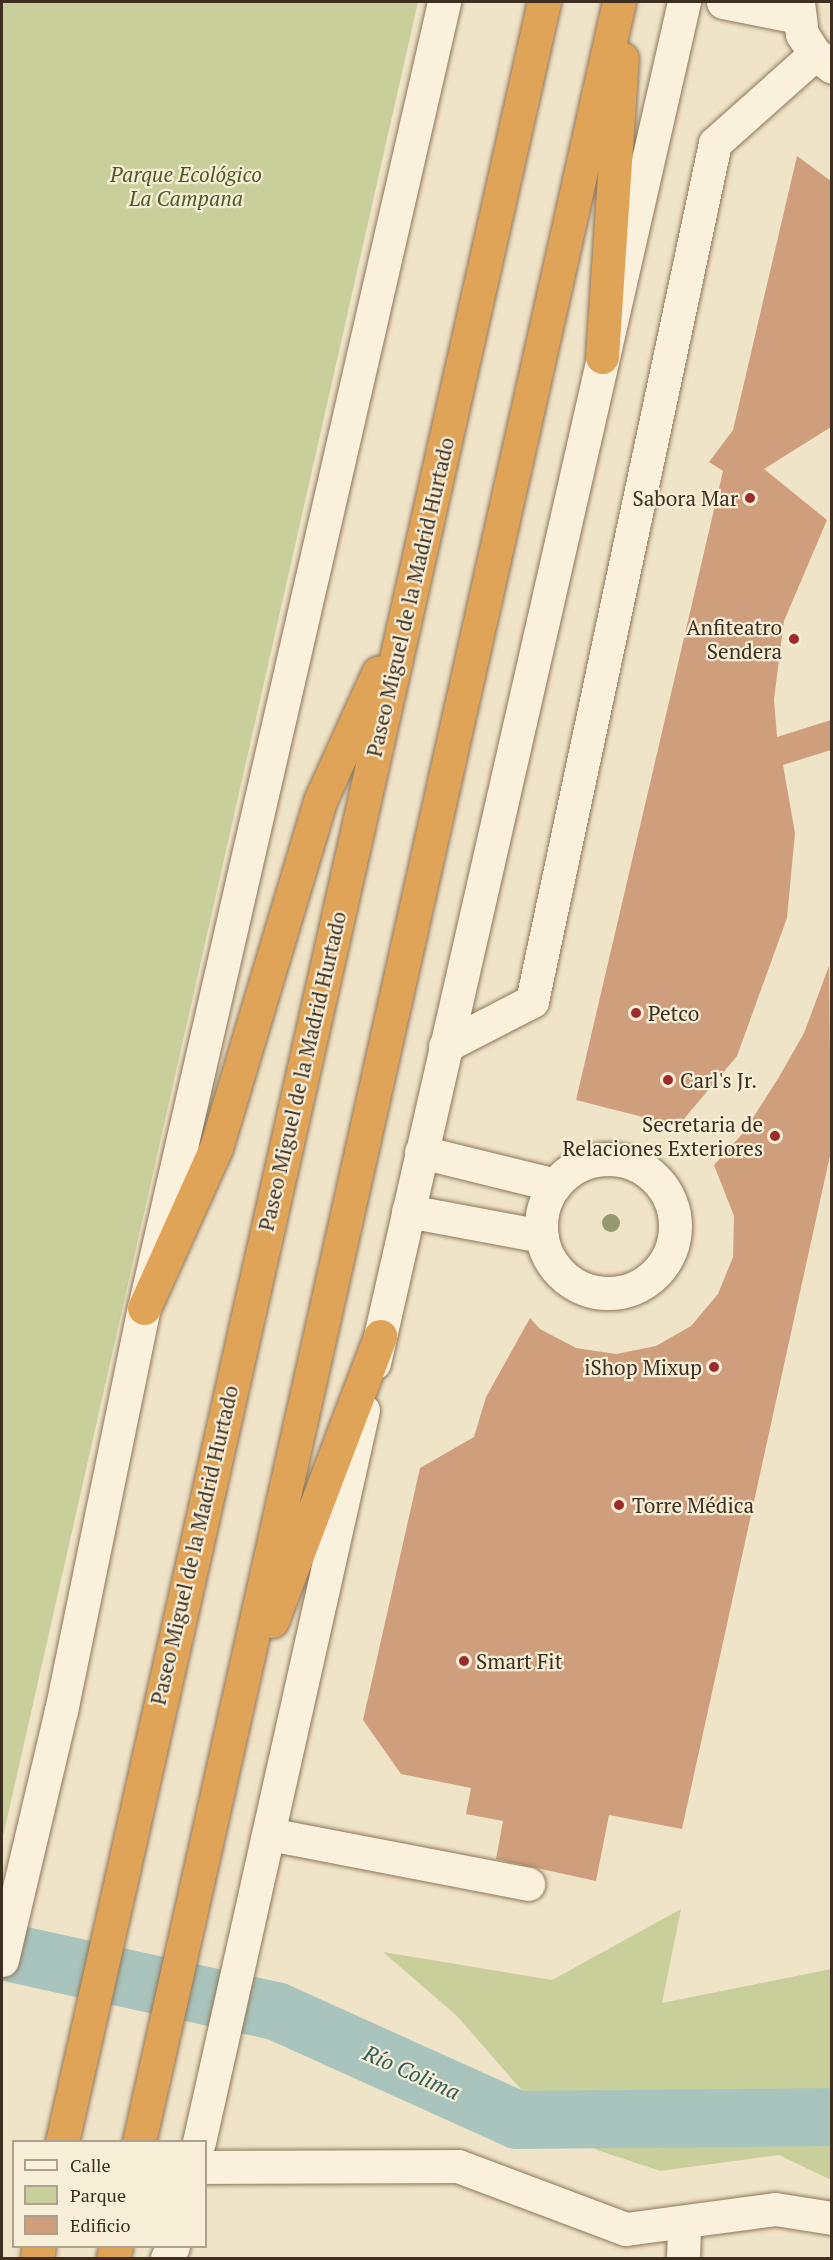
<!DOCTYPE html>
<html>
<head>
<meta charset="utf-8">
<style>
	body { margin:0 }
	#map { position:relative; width:833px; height:2260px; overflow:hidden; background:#f0e4c8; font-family:"PT Serif",serif }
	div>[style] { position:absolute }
	.green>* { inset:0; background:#c9cf9b }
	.river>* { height:58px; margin:-29px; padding:0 29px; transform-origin:29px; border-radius:29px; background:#a9c4bc }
	.building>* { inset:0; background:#cf9f7d }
	.roads { filter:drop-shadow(0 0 2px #8d765c) drop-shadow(0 0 2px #8d765c) }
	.minor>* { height:33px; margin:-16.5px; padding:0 16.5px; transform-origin:16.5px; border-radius:16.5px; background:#faf1dc }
	.minor>.ring { margin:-16.5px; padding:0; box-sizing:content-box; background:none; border:33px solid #faf1dc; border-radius:50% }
	.highway>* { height:33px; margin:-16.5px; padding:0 16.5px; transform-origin:16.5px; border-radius:16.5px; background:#e0a458 }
	.trees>* { width:18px; height:18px; margin:-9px; border-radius:50%; background:#96986f }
	.dots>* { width:16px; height:16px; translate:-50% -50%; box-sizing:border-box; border:3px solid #f7eed8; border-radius:50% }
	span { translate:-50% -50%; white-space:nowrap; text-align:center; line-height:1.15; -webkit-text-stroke:4.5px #f7eed8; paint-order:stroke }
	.park-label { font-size:21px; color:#4d5a26; font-style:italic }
	.poi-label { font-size:21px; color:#3d2e20 }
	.right { translate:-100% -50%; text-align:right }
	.left { translate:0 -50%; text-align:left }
	.street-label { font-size:21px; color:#3d2e20 }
	.water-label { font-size:22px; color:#2f5d5a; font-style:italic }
	.frame { position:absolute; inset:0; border:3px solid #3d2e20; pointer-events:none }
	.legend { position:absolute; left:12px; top:2140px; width:195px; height:108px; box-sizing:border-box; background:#f7eed8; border:2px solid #ada18e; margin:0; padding:8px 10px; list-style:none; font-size:18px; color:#3d2e20 }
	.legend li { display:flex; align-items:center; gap:12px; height:30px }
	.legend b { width:30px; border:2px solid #ada18e }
</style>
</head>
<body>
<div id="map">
	<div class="green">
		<i style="clip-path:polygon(2px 2px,418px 2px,2px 1841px)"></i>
		<i style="clip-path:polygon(681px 1909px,662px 2003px,831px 1969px,831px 2180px,779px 2155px,660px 2171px,597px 2150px,526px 2095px,457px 2016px,383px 1952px,552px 1980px)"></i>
	</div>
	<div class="river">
		<i style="left:2px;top:1951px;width:280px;rotate:12.4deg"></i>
		<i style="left:276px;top:2011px;width:265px;rotate:24.3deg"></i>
		<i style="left:517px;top:2120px;width:315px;rotate:-0.5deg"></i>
	</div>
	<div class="building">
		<i style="clip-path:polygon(797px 156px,831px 181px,831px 427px,764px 469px,827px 520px,784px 621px,774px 699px,777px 737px,831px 720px,831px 750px,783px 765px,795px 833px,787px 918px,737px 1056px,678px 1126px,576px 1100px,723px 471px,709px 462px,733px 430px)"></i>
		<i style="clip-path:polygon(829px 966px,831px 1151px,682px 1829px,609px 1815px,596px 1881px,496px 1859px,503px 1821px,466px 1814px,471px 1788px,401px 1774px,363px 1720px,420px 1468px,474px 1437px,486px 1397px,530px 1318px,540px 1329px,576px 1348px,616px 1354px,656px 1346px,691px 1326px,718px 1294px,733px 1257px,734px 1216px,714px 1165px,744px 1132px,779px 1077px,804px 1033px)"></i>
	</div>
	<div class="roads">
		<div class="minor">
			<i style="left:723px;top:2px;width:76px;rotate:11.3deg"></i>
			<i style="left:798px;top:2px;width:32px;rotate:83deg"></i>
			<i style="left:802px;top:34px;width:24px;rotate:57deg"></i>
			<i style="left:815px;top:54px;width:21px;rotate:37deg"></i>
			<i style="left:445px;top:1046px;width:98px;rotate:-27.3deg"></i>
			<i style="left:532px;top:1001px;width:877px;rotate:-77.96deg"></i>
			<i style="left:715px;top:143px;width:134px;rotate:-41.7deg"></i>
			<i style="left:421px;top:1152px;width:138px;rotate:13.8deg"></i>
			<i class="ring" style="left:541px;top:1159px;width:101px;height:101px"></i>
			<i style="left:408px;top:1211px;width:136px;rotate:10.6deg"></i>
			<i style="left:374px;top:1363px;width:1396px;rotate:-77.17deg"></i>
			<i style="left:269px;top:1834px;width:264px;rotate:10.9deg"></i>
			<i style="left:2px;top:1960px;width:256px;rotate:-76.7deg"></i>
			<i style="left:61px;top:1711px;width:411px;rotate:-78.4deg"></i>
			<i style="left:144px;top:1308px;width:1340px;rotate:-77.06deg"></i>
			<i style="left:199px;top:2142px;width:750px;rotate:-77.37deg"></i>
			<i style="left:206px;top:2167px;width:252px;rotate:-0.2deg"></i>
			<i style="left:458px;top:2166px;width:179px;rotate:20.6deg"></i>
			<i style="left:626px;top:2229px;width:150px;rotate:-7.6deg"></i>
			<i style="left:775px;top:2209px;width:58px;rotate:9deg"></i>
			<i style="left:167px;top:2258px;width:13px;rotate:-63deg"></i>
			<i style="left:683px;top:2258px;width:36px;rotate:-88deg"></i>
		</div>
		<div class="highway">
			<i style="left:602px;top:357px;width:299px;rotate:-86.2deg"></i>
			<i style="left:144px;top:1308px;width:175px;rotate:-65.8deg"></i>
			<i style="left:216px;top:1148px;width:362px;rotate:-73.3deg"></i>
			<i style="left:320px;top:801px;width:141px;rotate:-65.6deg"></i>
			<i style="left:272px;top:1621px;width:305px;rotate:-69.2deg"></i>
			<i style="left:62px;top:2142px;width:2194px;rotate:-77.31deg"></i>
			<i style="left:139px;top:2142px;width:2193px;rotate:-77.36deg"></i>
			<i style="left:37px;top:2258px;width:12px;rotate:-81deg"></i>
			<i style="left:113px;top:2258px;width:12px;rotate:-76deg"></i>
		</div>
	</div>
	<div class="trees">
		<i style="left:611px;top:1223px"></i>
	</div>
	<div class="dots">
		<i style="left:750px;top:498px;background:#9e2a2b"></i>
		<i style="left:794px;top:639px;background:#9e2a2b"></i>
		<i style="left:636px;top:1013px;background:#9e2a2b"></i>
		<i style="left:668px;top:1080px;background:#9e2a2b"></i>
		<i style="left:775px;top:1136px;background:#9e2a2b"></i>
		<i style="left:714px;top:1367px;background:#9e2a2b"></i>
		<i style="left:619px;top:1505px;background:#9e2a2b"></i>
		<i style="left:464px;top:1661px;background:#9e2a2b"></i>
	</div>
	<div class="park-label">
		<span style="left:186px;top:186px">Parque Ecológico<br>La Campana</span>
	</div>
	<div class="poi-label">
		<span class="right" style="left:738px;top:498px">Sabora Mar</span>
		<span class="right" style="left:782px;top:639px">Anfiteatro<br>Sendera</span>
		<span class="left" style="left:648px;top:1013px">Petco</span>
		<span class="left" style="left:680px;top:1080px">Carl's Jr.</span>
		<span class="right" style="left:763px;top:1136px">Secretaria de<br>Relaciones Exteriores</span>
		<span class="right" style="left:702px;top:1367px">iShop Mixup</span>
		<span class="left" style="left:632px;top:1505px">Torre Médica</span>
		<span class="left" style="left:476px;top:1661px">Smart Fit</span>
	</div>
	<div class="street-label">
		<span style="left:410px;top:597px;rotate:-77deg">Paseo Miguel de la Madrid Hurtado</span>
		<span style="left:302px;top:1071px;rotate:-77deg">Paseo Miguel de la Madrid Hurtado</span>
		<span style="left:194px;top:1545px;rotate:-77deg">Paseo Miguel de la Madrid Hurtado</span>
	</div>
	<div class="water-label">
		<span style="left:412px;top:2072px;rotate:24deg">Río Colima</span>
	</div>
	<div class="frame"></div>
	<ul class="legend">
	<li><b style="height:8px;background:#faf1dc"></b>Calle</li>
	<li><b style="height:16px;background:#c9cf9b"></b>Parque</li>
	<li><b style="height:16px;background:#cf9f7d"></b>Edificio</li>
	</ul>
</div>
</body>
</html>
